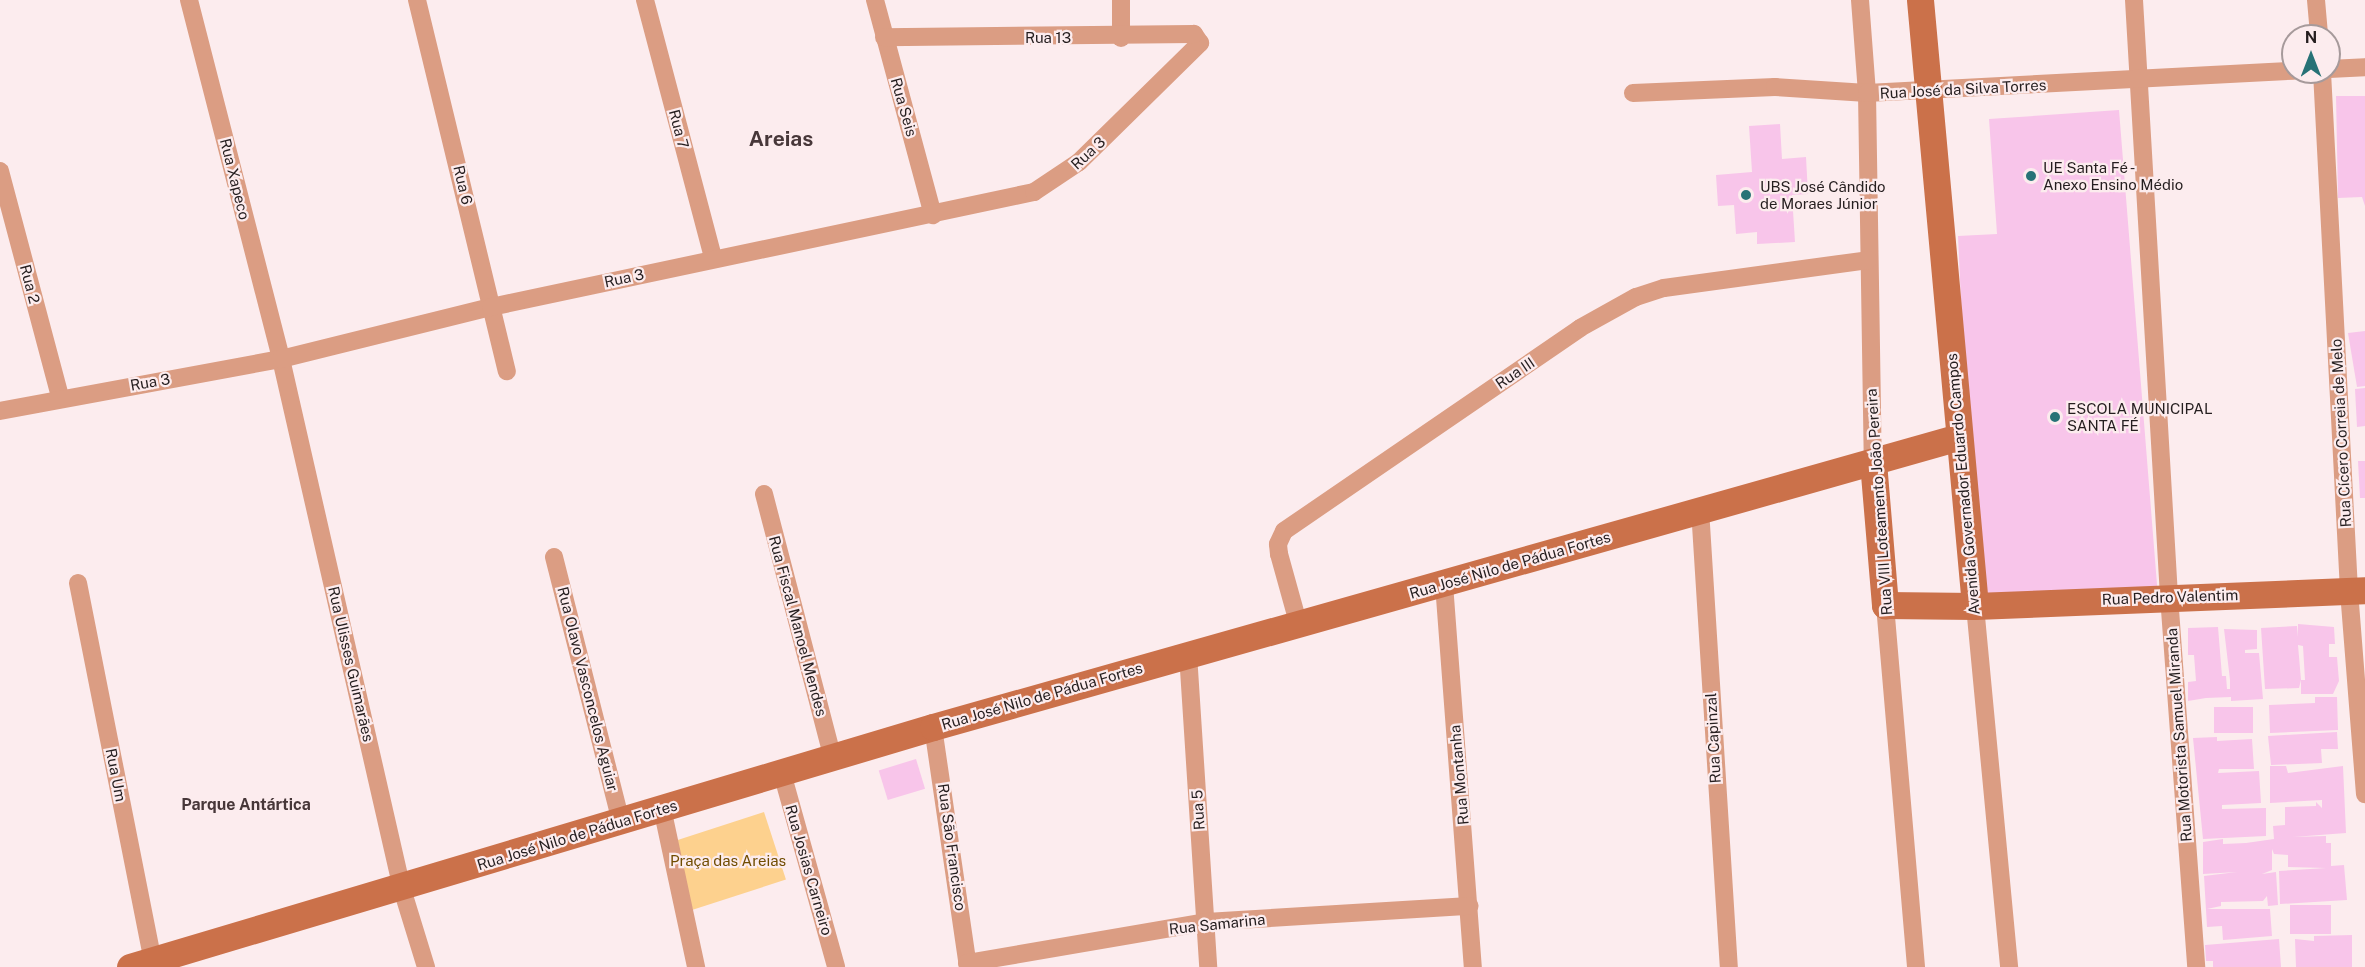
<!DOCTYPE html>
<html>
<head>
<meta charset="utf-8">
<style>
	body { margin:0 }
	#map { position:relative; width:2365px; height:967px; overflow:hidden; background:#fcecee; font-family:"Public Sans",sans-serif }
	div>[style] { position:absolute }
	.green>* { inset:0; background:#fdd18e; transform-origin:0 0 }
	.building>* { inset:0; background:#f8c5ea; transform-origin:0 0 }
	.street>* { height:18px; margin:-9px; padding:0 9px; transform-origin:9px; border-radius:9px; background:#db9d83 }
	.secondary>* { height:27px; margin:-13.5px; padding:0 13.5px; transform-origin:13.5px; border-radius:13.5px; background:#cb714a }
	.dots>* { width:16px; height:16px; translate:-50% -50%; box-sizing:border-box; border:3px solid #fcecee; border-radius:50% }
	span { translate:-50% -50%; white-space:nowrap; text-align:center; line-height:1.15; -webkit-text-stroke:4.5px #fcecee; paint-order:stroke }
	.street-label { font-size:15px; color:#251e1f }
	.poi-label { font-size:15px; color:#251e1f }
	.left { translate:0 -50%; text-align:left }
	.park-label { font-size:15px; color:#704c01 }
	.neighbourhood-label { font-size:16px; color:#473739; font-weight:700 }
	.district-label { font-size:21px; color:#473739; font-weight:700 }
	.north { position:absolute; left:2281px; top:24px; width:60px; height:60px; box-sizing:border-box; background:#fcecee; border:2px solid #a69a9b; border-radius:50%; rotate:0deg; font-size:16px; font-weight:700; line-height:24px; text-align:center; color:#251e1f }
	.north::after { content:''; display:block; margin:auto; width:21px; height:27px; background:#277276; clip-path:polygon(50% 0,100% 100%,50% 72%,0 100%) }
</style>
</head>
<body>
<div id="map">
	<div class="green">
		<i style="left:764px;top:812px;width:71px;height:98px;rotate:72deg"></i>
	</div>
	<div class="building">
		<i style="clip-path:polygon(2336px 96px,2365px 96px,2365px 206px,2362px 197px,2338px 198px)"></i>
		<i style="clip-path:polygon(2119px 110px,2158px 597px,1975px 606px,1958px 236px,1997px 234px,1989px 119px)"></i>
		<i style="clip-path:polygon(1780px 124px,1782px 159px,1806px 157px,1808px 194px,1792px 195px,1795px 242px,1757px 244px,1757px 232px,1736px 234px,1734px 205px,1718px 206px,1716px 175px,1752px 172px,1749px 126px)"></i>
		<i style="clip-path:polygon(2365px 331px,2365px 386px,2357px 387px,2348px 333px)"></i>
		<i style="clip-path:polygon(2365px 388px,2365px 426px,2357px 427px,2355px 389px)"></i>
		<i style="clip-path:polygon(2358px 461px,2365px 461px,2365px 498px,2360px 498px)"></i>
		<i style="clip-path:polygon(evenodd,2298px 624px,2334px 627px,2335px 644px,2329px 644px,2329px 657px,2337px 657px,2339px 681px,2333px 694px,2301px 694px,2301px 680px,2299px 688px,2265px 689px,2261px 628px,2297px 626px,2298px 637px,2298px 624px,2298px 645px,2303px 646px,2305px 680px,2301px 680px,2298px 645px)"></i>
		<i style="clip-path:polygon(2218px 627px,2222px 676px,2226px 676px,2227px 689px,2230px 689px,2230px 680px,2224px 629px,2257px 630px,2257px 649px,2245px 650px,2245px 653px,2259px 653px,2263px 699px,2231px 701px,2231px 697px,2206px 698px,2188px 701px,2188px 682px,2196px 681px,2194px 655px,2188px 655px,2188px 628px)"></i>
		<i style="clip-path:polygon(2315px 697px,2337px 697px,2338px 730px,2270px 733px,2269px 705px,2315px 703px)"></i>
		<i style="left:2253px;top:707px;width:26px;height:39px;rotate:90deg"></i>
		<i style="clip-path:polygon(2337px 732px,2338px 749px,2321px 749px,2322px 763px,2271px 765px,2268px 736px)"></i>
		<i style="clip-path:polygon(2217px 737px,2217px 741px,2252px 739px,2254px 769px,2219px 769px,2218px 773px,2259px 771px,2261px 803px,2222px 805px,2222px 809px,2266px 808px,2266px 836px,2203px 839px,2193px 738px)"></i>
		<i style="left:916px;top:759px;width:31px;height:39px;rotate:73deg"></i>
		<i style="clip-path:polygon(2270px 766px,2286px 766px,2288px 773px,2343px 766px,2346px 833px,2293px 837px,2326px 836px,2326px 843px,2331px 843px,2331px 866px,2344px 865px,2347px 900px,2280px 904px,2279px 871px,2326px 868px,2288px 867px,2288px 855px,2274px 854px,2272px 849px,2272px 870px,2262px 874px,2276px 872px,2278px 905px,2268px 906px,2267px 896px,2263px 901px,2221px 902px,2221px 906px,2207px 909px,2270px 909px,2272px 936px,2223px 940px,2222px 926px,2207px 927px,2204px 876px,2237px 872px,2203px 874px,2203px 842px,2223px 839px,2223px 844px,2246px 843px,2274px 839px,2273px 826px,2285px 825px,2285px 807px,2316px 806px,2316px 802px,2322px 808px,2322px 800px,2270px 803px)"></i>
		<i style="left:2331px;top:905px;width:29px;height:41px;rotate:90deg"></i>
		<i style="clip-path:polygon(2352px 935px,2352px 967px,2296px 967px,2295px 939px,2314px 941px,2314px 936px)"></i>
		<i style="clip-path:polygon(2279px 939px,2281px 967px,2213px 967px,2213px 961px,2206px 961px,2205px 945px)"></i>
	</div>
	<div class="street">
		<i style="left:189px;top:0;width:371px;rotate:75.6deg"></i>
		<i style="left:281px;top:359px;width:544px;rotate:77.14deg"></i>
		<i style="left:402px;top:889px;width:82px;rotate:72.9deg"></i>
		<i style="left:417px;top:0;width:382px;rotate:76.4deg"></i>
		<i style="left:645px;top:0;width:267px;rotate:75.2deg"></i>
		<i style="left:875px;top:0;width:223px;rotate:74.9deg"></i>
		<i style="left:1121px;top:0;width:38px;rotate:90deg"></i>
		<i style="left:1860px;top:0;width:93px;rotate:85.7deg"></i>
		<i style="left:1867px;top:93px;width:369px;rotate:89.1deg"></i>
		<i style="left:2134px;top:0;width:597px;rotate:86.64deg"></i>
		<i style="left:2169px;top:596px;width:372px;rotate:85.8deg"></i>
		<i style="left:2316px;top:0;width:36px;rotate:85deg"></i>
		<i style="left:2329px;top:69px;width:36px;rotate:-3deg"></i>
		<i style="left:2322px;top:72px;width:520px;rotate:87.02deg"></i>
		<i style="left:2349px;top:591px;width:204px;rotate:85.5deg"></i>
		<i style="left:1633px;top:93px;width:142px;rotate:-2.4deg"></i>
		<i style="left:1775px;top:87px;width:92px;rotate:3.7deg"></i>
		<i style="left:1867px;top:93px;width:427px;rotate:-3deg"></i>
		<i style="left:0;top:171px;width:234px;rotate:75.1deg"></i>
		<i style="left:0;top:411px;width:286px;rotate:-10.5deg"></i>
		<i style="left:281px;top:359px;width:216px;rotate:-13.9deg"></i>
		<i style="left:491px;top:307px;width:555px;rotate:-11.96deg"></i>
		<i style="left:1034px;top:192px;width:54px;rotate:-33.7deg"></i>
		<i style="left:1079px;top:162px;width:170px;rotate:-44.5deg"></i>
		<i style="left:1200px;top:43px;width:11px;rotate:-124deg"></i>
		<i style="left:1194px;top:34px;width:310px;rotate:179.4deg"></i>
		<i style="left:764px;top:494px;width:273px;rotate:75.4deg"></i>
		<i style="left:1700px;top:509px;width:459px;rotate:86.4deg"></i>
		<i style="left:554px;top:557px;width:272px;rotate:75.8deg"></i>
		<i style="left:78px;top:583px;width:391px;rotate:78.8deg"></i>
		<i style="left:1444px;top:584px;width:384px;rotate:85.7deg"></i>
		<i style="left:1885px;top:605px;width:363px;rotate:85.1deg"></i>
		<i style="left:1975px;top:606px;width:363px;rotate:84.6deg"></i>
		<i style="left:1299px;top:626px;width:75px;rotate:-105.5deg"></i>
		<i style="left:1279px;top:554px;width:10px;rotate:-96deg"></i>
		<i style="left:1278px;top:544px;width:14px;rotate:-65deg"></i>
		<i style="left:1284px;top:531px;width:359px;rotate:-34.4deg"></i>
		<i style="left:1580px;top:328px;width:64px;rotate:-29deg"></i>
		<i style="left:1636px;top:297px;width:29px;rotate:-18deg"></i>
		<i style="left:1664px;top:288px;width:206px;rotate:-7.8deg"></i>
		<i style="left:1188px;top:654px;width:314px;rotate:86.3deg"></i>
		<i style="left:933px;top:727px;width:243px;rotate:81.7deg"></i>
		<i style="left:782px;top:773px;width:201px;rotate:74.4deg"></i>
		<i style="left:662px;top:808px;width:163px;rotate:77.9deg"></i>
		<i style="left:967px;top:963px;width:242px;rotate:-9.7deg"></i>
		<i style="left:1206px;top:922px;width:264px;rotate:-3.5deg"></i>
	</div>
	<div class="secondary">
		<i style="left:1920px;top:0;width:608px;rotate:84.81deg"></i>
		<i style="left:1873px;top:462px;width:144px;rotate:85.2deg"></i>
		<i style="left:1885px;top:605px;width:90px;rotate:0.6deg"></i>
		<i style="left:1975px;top:606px;width:390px;rotate:-2.3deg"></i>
		<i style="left:130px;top:967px;width:838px;rotate:-16.64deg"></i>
		<i style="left:933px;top:727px;width:1066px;rotate:-15.78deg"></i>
	</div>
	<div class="dots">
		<i style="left:2031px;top:176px;background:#277276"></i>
		<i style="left:1746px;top:195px;background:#277276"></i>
		<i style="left:2055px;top:417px;background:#277276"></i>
	</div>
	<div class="street-label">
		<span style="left:1048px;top:38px">Rua 13</span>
		<span style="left:1963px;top:89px;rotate:-3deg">Rua José da Silva Torres</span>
		<span style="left:904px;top:107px;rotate:74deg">Rua Seis</span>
		<span style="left:679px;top:129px;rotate:75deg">Rua 7</span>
		<span style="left:1088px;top:153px;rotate:-43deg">Rua 3</span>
		<span style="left:235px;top:179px;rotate:76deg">Rua Xapeco</span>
		<span style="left:463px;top:185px;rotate:77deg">Rua 6</span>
		<span style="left:624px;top:278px;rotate:-12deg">Rua 3</span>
		<span style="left:30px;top:284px;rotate:75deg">Rua 2</span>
		<span style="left:1515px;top:373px;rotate:-34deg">Rua III</span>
		<span style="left:150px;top:382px;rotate:-10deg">Rua 3</span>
		<span style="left:2341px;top:433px;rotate:-93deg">Rua Cícero Correia de Melo</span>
		<span style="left:1963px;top:484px;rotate:-95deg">Avenida Governador Eduardo Campos</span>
		<span style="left:1879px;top:502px;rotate:-94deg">Rua VIII Loteamento João Pereira</span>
		<span style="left:1510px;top:565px;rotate:-16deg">Rua José Nilo de Pádua Fortes</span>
		<span style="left:2170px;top:597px;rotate:-2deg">Rua Pedro Valentim</span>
		<span style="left:798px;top:626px;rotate:75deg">Rua Fiscal Manoel Mendes</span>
		<span style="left:351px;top:664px;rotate:77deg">Rua Ulisses Guimarães</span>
		<span style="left:588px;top:689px;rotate:76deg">Rua Olavo Vasconcelos Aguiar</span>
		<span style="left:1042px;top:696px;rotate:-16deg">Rua José Nilo de Pádua Fortes</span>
		<span style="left:2179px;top:735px;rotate:-94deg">Rua Motorista Samuel Miranda</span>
		<span style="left:1713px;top:738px;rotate:-93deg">Rua Capinzal</span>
		<span style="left:116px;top:775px;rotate:79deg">Rua Um</span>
		<span style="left:1459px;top:775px;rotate:-95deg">Rua Montanha</span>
		<span style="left:1198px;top:810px;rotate:-94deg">Rua 5</span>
		<span style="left:577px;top:835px;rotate:-17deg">Rua José Nilo de Pádua Fortes</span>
		<span style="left:952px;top:847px;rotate:82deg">Rua São Francisco</span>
		<span style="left:809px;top:870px;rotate:74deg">Rua Josias Carneiro</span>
		<span style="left:1217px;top:924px;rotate:-6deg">Rua Samarina</span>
	</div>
	<div class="poi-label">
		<span class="left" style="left:2043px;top:176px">UE Santa Fé -<br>Anexo Ensino Médio</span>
		<span class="left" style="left:1760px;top:195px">UBS José Cândido<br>de Moraes Júnior</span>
		<span class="left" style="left:2067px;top:417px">ESCOLA MUNICIPAL<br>SANTA FÉ</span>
	</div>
	<div class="park-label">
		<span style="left:728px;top:861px">Praça das Areias</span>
	</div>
	<div class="neighbourhood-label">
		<span style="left:246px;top:805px">Parque Antártica</span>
	</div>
	<div class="district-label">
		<span style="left:781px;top:139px">Areias</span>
	</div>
	<div class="north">N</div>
</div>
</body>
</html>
